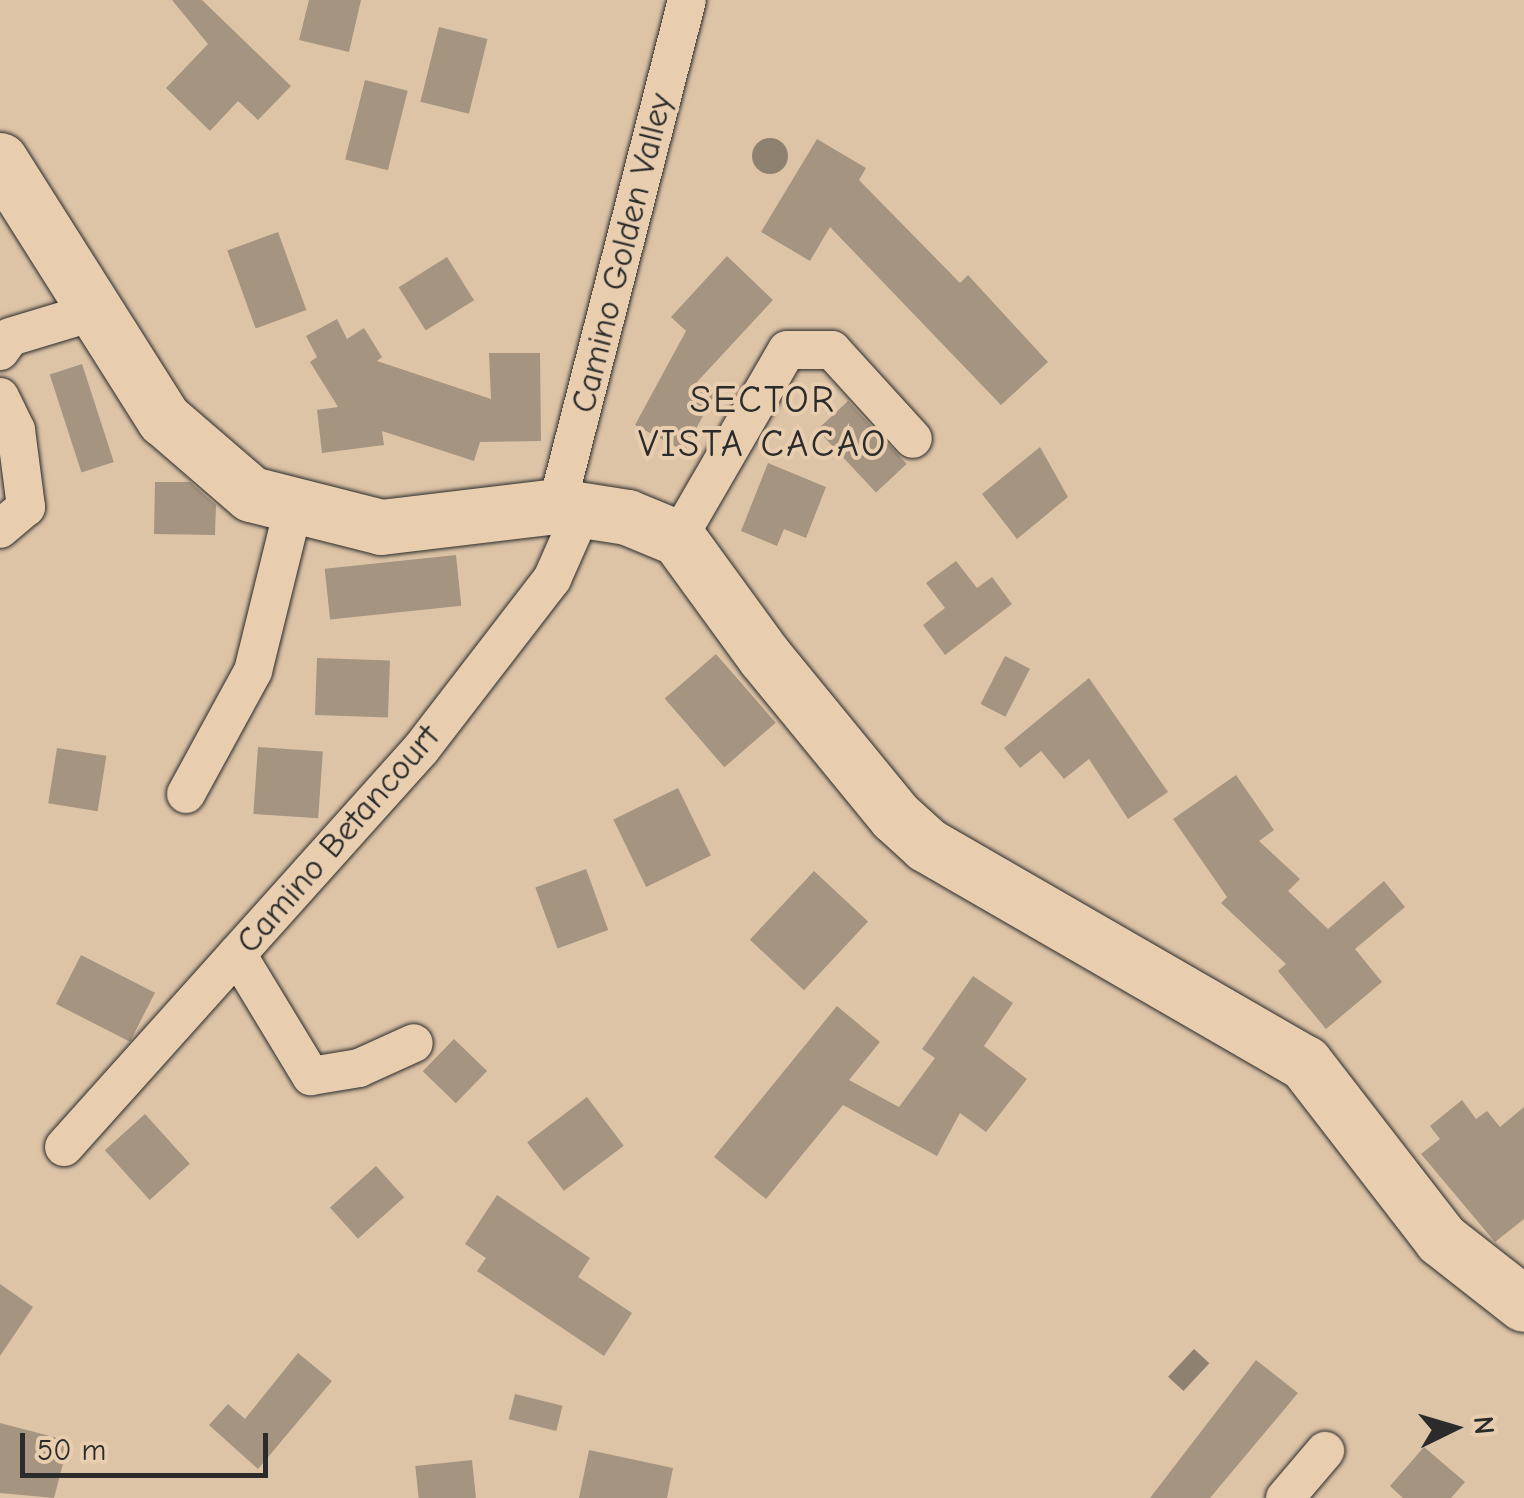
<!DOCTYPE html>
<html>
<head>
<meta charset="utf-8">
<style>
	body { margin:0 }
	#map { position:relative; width:1524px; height:1498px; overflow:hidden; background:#ddc4a7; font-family:"Comic Neue",sans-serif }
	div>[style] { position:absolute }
	.water>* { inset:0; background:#8f8170; transform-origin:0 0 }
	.round { border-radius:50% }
	.building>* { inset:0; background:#a59480; transform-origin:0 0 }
	.roads { filter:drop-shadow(0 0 2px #2b2b2b) drop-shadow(0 0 2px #2b2b2b) }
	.street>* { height:38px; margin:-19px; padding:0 19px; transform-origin:19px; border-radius:19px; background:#e8ceaf }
	.secondary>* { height:55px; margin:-27.5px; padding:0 27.5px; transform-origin:27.5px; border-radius:27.5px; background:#e8ceaf }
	span { translate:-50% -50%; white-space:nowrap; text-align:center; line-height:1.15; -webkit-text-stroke:8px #e8ceaf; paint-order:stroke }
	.street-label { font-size:35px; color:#2b2b2b }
	.neighbourhood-label { font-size:38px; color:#2b2b2b; letter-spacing:2.5px }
	.north { position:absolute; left:1404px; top:1378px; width:100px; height:100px; -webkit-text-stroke:8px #e8ceaf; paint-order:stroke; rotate:85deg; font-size:28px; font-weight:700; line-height:40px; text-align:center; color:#2b2b2b }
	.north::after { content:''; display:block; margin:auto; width:35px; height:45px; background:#2b2b2b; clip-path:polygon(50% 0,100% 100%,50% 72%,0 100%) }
	.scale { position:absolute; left:20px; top:1433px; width:248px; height:45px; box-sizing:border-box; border:5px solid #2b2b2b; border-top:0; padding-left:12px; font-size:30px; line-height:35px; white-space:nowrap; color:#2b2b2b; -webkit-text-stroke:8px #e8ceaf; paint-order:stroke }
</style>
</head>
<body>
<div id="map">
	<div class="water">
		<i class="round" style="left:752px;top:138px;width:36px;height:36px"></i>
		<i style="left:1194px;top:1349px;width:21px;height:38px;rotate:43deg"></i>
	</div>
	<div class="building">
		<i style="clip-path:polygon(172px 0,202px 0,291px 86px,258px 120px,238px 101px,210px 131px,166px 88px,208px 44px)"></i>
		<i style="clip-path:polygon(309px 0,361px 0,349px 52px,299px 40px)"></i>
		<i style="left:439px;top:27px;width:50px;height:77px;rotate:14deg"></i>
		<i style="left:365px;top:80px;width:44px;height:82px;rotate:14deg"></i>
		<i style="clip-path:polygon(817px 139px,866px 168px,859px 180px,960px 283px,968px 275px,1048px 362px,1001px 405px,830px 227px,810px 261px,761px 232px)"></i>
		<i style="left:278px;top:232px;width:83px;height:54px;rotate:70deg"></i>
		<i style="clip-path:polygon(727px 256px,773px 300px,697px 382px,716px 392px,684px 451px,635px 425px,686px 331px,671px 317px)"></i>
		<i style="left:447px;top:257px;width:51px;height:57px;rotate:58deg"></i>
		<i style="clip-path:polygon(337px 319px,347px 339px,364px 328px,382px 357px,377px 361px,491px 399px,489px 353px,540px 353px,541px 441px,480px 442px,474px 461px,382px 431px,384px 445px,322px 453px,317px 410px,338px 407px,310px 362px,317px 357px,306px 336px)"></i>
		<i style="left:82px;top:364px;width:103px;height:34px;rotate:72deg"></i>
		<i style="left:848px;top:401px;width:86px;height:42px;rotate:47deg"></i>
		<i style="clip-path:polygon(1040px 447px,1068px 497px,1017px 539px,982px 494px)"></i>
		<i style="clip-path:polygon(768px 463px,826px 487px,806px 538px,784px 529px,777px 546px,741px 531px)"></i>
		<i style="clip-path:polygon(155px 482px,190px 482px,216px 505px,215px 535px,154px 534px)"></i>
		<i style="left:456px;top:555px;width:51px;height:132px;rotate:84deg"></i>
		<i style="clip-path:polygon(956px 561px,977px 588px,992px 577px,1012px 604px,945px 655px,923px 625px,945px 608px,926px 583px)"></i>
		<i style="left:716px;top:654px;width:91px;height:68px;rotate:49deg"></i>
		<i style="left:1005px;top:656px;width:28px;height:54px;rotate:27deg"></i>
		<i style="left:317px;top:658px;width:73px;height:57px;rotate:2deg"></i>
		<i style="clip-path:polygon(1089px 678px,1168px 792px,1128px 819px,1089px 759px,1064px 779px,1041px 751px,1020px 768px,1004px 748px)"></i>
		<i style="left:258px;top:747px;width:65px;height:67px;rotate:4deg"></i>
		<i style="left:57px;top:748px;width:50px;height:56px;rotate:9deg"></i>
		<i style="clip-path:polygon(1236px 775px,1274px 830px,1259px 841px,1300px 879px,1288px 891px,1328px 929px,1384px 881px,1405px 907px,1355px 949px,1382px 982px,1326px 1029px,1278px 971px,1286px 964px,1221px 903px,1227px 897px,1173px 819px)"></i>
		<i style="left:678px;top:788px;width:75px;height:72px;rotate:64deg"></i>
		<i style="left:586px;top:869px;width:65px;height:54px;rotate:70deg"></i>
		<i style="left:814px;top:871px;width:74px;height:94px;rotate:43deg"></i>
		<i style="left:81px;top:955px;width:83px;height:55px;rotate:27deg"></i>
		<i style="clip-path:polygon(973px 976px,1013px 1003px,984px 1046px,1027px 1079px,986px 1132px,960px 1113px,937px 1156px,843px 1105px,766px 1199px,714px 1157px,837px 1006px,880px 1042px,849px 1080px,899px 1107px,935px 1058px,922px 1049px)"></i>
		<i style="left:454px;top:1039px;width:46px;height:45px;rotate:44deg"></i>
		<i style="left:587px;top:1097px;width:61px;height:75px;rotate:53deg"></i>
		<i style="clip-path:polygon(1462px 1100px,1476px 1119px,1487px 1111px,1500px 1127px,1524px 1107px,1524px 1219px,1495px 1242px,1421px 1154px,1440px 1139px,1430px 1126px)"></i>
		<i style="left:145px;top:1114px;width:67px;height:54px;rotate:48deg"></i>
		<i style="left:376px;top:1166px;width:42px;height:62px;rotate:48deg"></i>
		<i style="clip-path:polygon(497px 1195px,590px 1258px,578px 1277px,632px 1313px,604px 1356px,477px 1271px,486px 1258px,465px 1244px)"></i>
		<i style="clip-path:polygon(0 1284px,33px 1307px,0 1356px)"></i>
		<i style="clip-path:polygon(298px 1353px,332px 1381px,258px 1469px,209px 1425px,228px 1404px,245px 1419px)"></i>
		<i style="clip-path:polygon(1256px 1360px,1298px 1393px,1210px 1498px,1150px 1498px)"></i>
		<i style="left:515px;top:1394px;width:49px;height:26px;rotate:14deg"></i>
		<i style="clip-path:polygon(0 1423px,69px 1441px,54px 1498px,0 1493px)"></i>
		<i style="clip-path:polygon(1424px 1447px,1465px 1482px,1451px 1498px,1403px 1498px,1390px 1486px)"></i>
		<i style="clip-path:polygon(589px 1450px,673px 1468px,667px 1498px,579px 1498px)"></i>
		<i style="left:472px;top:1460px;width:38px;height:57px;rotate:84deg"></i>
	</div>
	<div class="roads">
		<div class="street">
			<i style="left:0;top:351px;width:17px;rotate:-54deg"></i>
			<i style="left:10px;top:337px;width:90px;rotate:-16.8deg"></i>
			<i style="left:0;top:397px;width:37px;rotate:64deg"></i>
			<i style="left:16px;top:430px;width:78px;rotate:82.6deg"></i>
			<i style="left:26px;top:507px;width:34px;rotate:140deg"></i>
			<i style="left:557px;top:506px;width:522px;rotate:-75.59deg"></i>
			<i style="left:678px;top:538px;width:217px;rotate:-59.9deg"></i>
			<i style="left:787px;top:350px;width:45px"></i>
			<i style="left:832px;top:350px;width:120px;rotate:47.7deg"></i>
			<i style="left:186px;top:794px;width:140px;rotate:-61.4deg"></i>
			<i style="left:253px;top:671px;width:171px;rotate:-76.1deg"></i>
			<i style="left:237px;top:954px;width:143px;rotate:58.8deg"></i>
			<i style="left:311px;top:1076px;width:49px;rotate:-9.5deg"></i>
			<i style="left:359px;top:1068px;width:60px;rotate:-24.4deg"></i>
			<i style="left:64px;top:1147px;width:535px;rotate:-48.11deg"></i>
			<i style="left:421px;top:749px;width:215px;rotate:-52.4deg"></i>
			<i style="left:552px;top:579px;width:77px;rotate:-66.1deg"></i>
			<i style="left:1285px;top:1498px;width:62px;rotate:-49.6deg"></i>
		</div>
		<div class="secondary">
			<i style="left:0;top:160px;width:307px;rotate:57.7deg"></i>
			<i style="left:164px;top:419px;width:115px;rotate:40.8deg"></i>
			<i style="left:251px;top:494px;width:134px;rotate:14.2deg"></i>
			<i style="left:381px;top:527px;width:177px;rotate:-6.8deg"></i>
			<i style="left:557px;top:506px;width:71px;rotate:8.9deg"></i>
			<i style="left:627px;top:517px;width:55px;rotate:22.4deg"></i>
			<i style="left:678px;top:538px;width:146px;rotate:53.9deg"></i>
			<i style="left:764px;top:656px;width:207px;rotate:50.7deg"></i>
			<i style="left:895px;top:816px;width:43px;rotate:42.2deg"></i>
			<i style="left:927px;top:845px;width:436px;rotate:30deg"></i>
			<i style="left:1305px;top:1063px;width:222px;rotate:52.3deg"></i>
			<i style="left:1441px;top:1239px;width:105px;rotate:38.1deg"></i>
		</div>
	</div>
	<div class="street-label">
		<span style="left:622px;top:253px;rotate:-76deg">Camino Golden Valley</span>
		<span style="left:338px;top:839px;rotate:-49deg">Camino Betancourt</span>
	</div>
	<div class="neighbourhood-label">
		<span style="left:763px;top:423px">SECTOR<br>VISTA CACAO</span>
	</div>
	<div class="north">N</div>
	<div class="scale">50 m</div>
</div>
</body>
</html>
